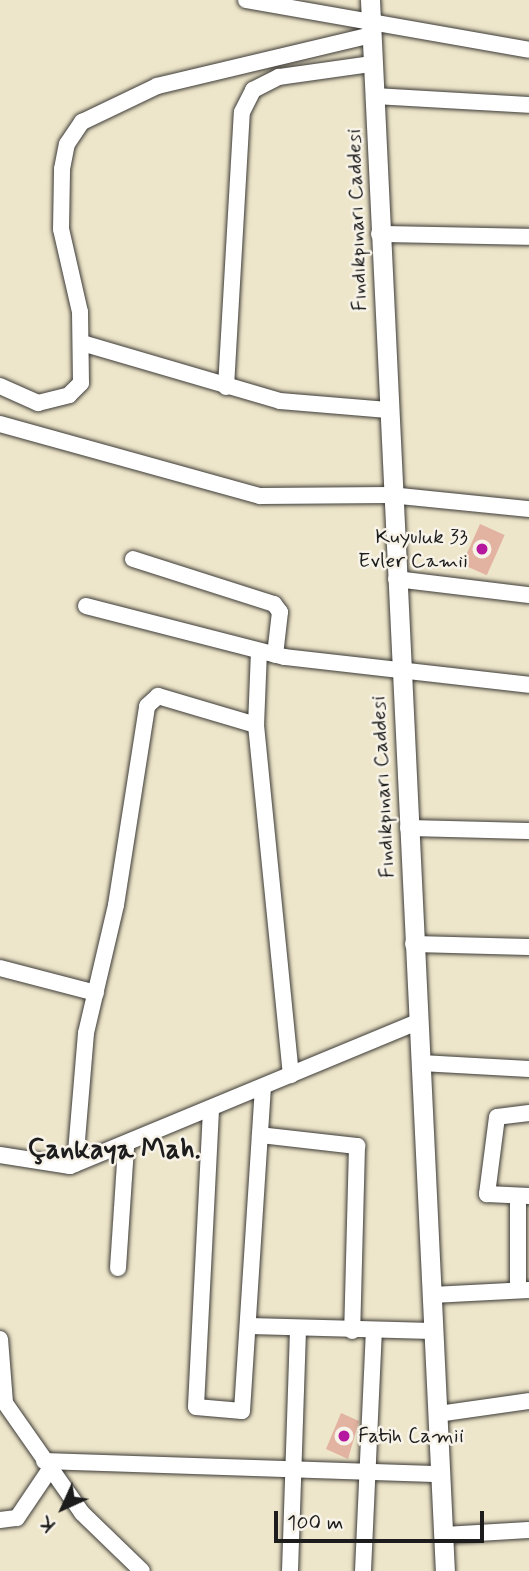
<!DOCTYPE html>
<html>
<head>
<meta charset="utf-8">
<style>
	body { margin:0 }
	#map { position:relative; width:529px; height:1571px; overflow:hidden; background:#eee6ca; font-family:Mynerve,sans-serif }
	div>[style] { position:absolute }
	.building>* { inset:0; background:#e2b3a1; transform-origin:0 0 }
	.roads { filter:drop-shadow(0 0 2px #3c3a36) drop-shadow(0 0 2px #3c3a36) }
	.minor>* { height:16px; margin:-8px; padding:0 8px; transform-origin:8px; border-radius:8px; background:#fff }
	.major>* { height:19px; margin:-9.5px; padding:0 9.5px; transform-origin:9.5px; border-radius:9.5px; background:#fff }
	.dots>* { width:19px; height:19px; translate:-50% -50%; box-sizing:border-box; border:4px solid #f7f3e8; border-radius:50% }
	span { translate:-50% -50%; white-space:nowrap; text-align:center; line-height:1.15; -webkit-text-stroke:5px #f7f3e8; paint-order:stroke }
	.street-label { font-size:21px; color:#1c1c1c }
	.poi-label { font-size:21px; color:#1c1c1c }
	.right { translate:-100% -50%; text-align:right }
	.left { translate:0 -50%; text-align:left }
	.district-label { font-size:28px; color:#1c1c1c; font-weight:700 }
	.north { position:absolute; left:28px; top:1473px; width:70px; height:70px; -webkit-text-stroke:5px #f7f3e8; paint-order:stroke; rotate:225deg; font-size:19px; font-weight:700; line-height:28px; text-align:center; color:#1c1c1c }
	.north::after { content:''; display:block; margin:auto; width:24px; height:32px; background:#1c1c1c; clip-path:polygon(50% 0,100% 100%,50% 72%,0 100%) }
	.scale { position:absolute; left:274px; top:1511px; width:210px; height:32px; box-sizing:border-box; border:4px solid #1c1c1c; border-top:0; padding-left:9px; font-size:21px; line-height:24px; white-space:nowrap; color:#1c1c1c; -webkit-text-stroke:5px #f7f3e8; paint-order:stroke }
</style>
</head>
<body>
<div id="map">
	<div class="building">
		<i style="left:480px;top:524px;width:27px;height:44px;rotate:24deg"></i>
		<i style="clip-path:polygon(341px 1413px,359px 1421px,348px 1459px,326px 1449px)"></i>
	</div>
	<div class="roads">
		<div class="minor">
			<i style="left:246px;top:0;width:287px;rotate:10deg"></i>
			<i style="left:374px;top:96px;width:155px;rotate:3.3deg"></i>
			<i style="left:379px;top:234px;width:150px;rotate:1.1deg"></i>
			<i style="left:82px;top:343px;width:206px;rotate:16.3deg"></i>
			<i style="left:280px;top:401px;width:108px;rotate:4.8deg"></i>
			<i style="left:0;top:386px;width:42px;rotate:24.1deg"></i>
			<i style="left:38px;top:403px;width:32px;rotate:-14deg"></i>
			<i style="left:69px;top:395px;width:17px;rotate:-45deg"></i>
			<i style="left:81px;top:383px;width:71px;rotate:-90.8deg"></i>
			<i style="left:80px;top:312px;width:85px;rotate:-102.9deg"></i>
			<i style="left:61px;top:229px;width:60px;rotate:-89deg"></i>
			<i style="left:62px;top:169px;width:25px;rotate:-79deg"></i>
			<i style="left:67px;top:144px;width:27px;rotate:-56deg"></i>
			<i style="left:82px;top:122px;width:83px;rotate:-25.6deg"></i>
			<i style="left:157px;top:86px;width:220px;rotate:-13.4deg"></i>
			<i style="left:226px;top:387px;width:275px;rotate:-86.7deg"></i>
			<i style="left:242px;top:112px;width:25px;rotate:-63deg"></i>
			<i style="left:253px;top:90px;width:29px;rotate:-27deg"></i>
			<i style="left:279px;top:77px;width:93px;rotate:-8deg"></i>
			<i style="left:0;top:424px;width:270px;rotate:15.5deg"></i>
			<i style="left:260px;top:496px;width:130px;rotate:-0.4deg"></i>
			<i style="left:390px;top:495px;width:140px;rotate:5.8deg"></i>
			<i style="left:133px;top:559px;width:148px;rotate:17.7deg"></i>
			<i style="left:274px;top:604px;width:10px;rotate:53deg"></i>
			<i style="left:280px;top:612px;width:43px;rotate:96.6deg"></i>
			<i style="left:396px;top:579px;width:134px;rotate:6.9deg"></i>
			<i style="left:86px;top:606px;width:205px;rotate:14.4deg"></i>
			<i style="left:285px;top:657px;width:246px;rotate:6.5deg"></i>
			<i style="left:259px;top:651px;width:74px;rotate:92.3deg"></i>
			<i style="left:256px;top:725px;width:352px;rotate:84.3deg"></i>
			<i style="left:408px;top:828px;width:121px;rotate:1.4deg"></i>
			<i style="left:413px;top:944px;width:116px;rotate:1.5deg"></i>
			<i style="left:0;top:968px;width:99px;rotate:14.6deg"></i>
			<i style="left:421px;top:1063px;width:108px;rotate:3.2deg"></i>
			<i style="left:211px;top:1110px;width:297px;rotate:92.9deg"></i>
			<i style="left:196px;top:1407px;width:46px;rotate:5deg"></i>
			<i style="left:242px;top:1411px;width:325px;rotate:-86.3deg"></i>
			<i style="left:529px;top:1113px;width:32px;rotate:173deg"></i>
			<i style="left:497px;top:1117px;width:78px;rotate:97.4deg"></i>
			<i style="left:487px;top:1194px;width:42px;rotate:2.7deg"></i>
			<i style="left:260px;top:1135px;width:98px;rotate:6.5deg"></i>
			<i style="left:357px;top:1146px;width:185px;rotate:91.5deg"></i>
			<i style="left:0;top:1155px;width:71px;rotate:8.9deg"></i>
			<i style="left:70px;top:1166px;width:377px;rotate:-22.5deg"></i>
			<i style="left:75px;top:1164px;width:131px;rotate:-85.2deg"></i>
			<i style="left:86px;top:1033px;width:131px;rotate:-76.8deg"></i>
			<i style="left:116px;top:905px;width:201px;rotate:-81.1deg"></i>
			<i style="left:147px;top:706px;width:15px;rotate:-42deg"></i>
			<i style="left:158px;top:696px;width:102px;rotate:16.5deg"></i>
			<i style="left:118px;top:1268px;width:121px;rotate:-86.2deg"></i>
			<i style="left:518px;top:1290px;width:93px;rotate:-90deg"></i>
			<i style="left:432px;top:1295px;width:97px;rotate:-3deg"></i>
			<i style="left:249px;top:1326px;width:184px;rotate:1.6deg"></i>
			<i style="left:0;top:1339px;width:64px;rotate:85.5deg"></i>
			<i style="left:5px;top:1403px;width:134px;rotate:55deg"></i>
			<i style="left:82px;top:1513px;width:83px;rotate:44deg"></i>
			<i style="left:438px;top:1414px;width:92px;rotate:-8.1deg"></i>
			<i style="left:44px;top:1461px;width:397px;rotate:1.9deg"></i>
			<i style="left:0;top:1520px;width:17px;rotate:-7deg"></i>
			<i style="left:17px;top:1518px;width:59px;rotate:-56deg"></i>
			<i style="left:444px;top:1535px;width:85px;rotate:-3.4deg"></i>
			<i style="left:290px;top:1571px;width:239px;rotate:-88.1deg"></i>
			<i style="left:363px;top:1571px;width:240px;rotate:-87.4deg"></i>
		</div>
		<div class="major">
			<i style="left:370px;top:0;width:1573px;rotate:87.27deg"></i>
		</div>
	</div>
	<div class="dots">
		<i style="left:482px;top:549px;background:#b5179e"></i>
		<i style="left:344px;top:1436px;background:#b5179e"></i>
	</div>
	<div class="street-label">
		<span style="left:357px;top:220px;rotate:-92deg">Fındıkpınarı Caddesi</span>
		<span style="left:383px;top:787px;rotate:-93deg">Fındıkpınarı Caddesi</span>
	</div>
	<div class="poi-label">
		<span class="right" style="left:468px;top:549px">Kuyuluk 33<br>Evler Camii</span>
		<span class="left" style="left:358px;top:1436px">Fatih Camii</span>
	</div>
	<div class="district-label">
		<span style="left:114px;top:1151px">Çankaya Mah.</span>
	</div>
	<div class="north">K</div>
	<div class="scale">100 m</div>
</div>
</body>
</html>
